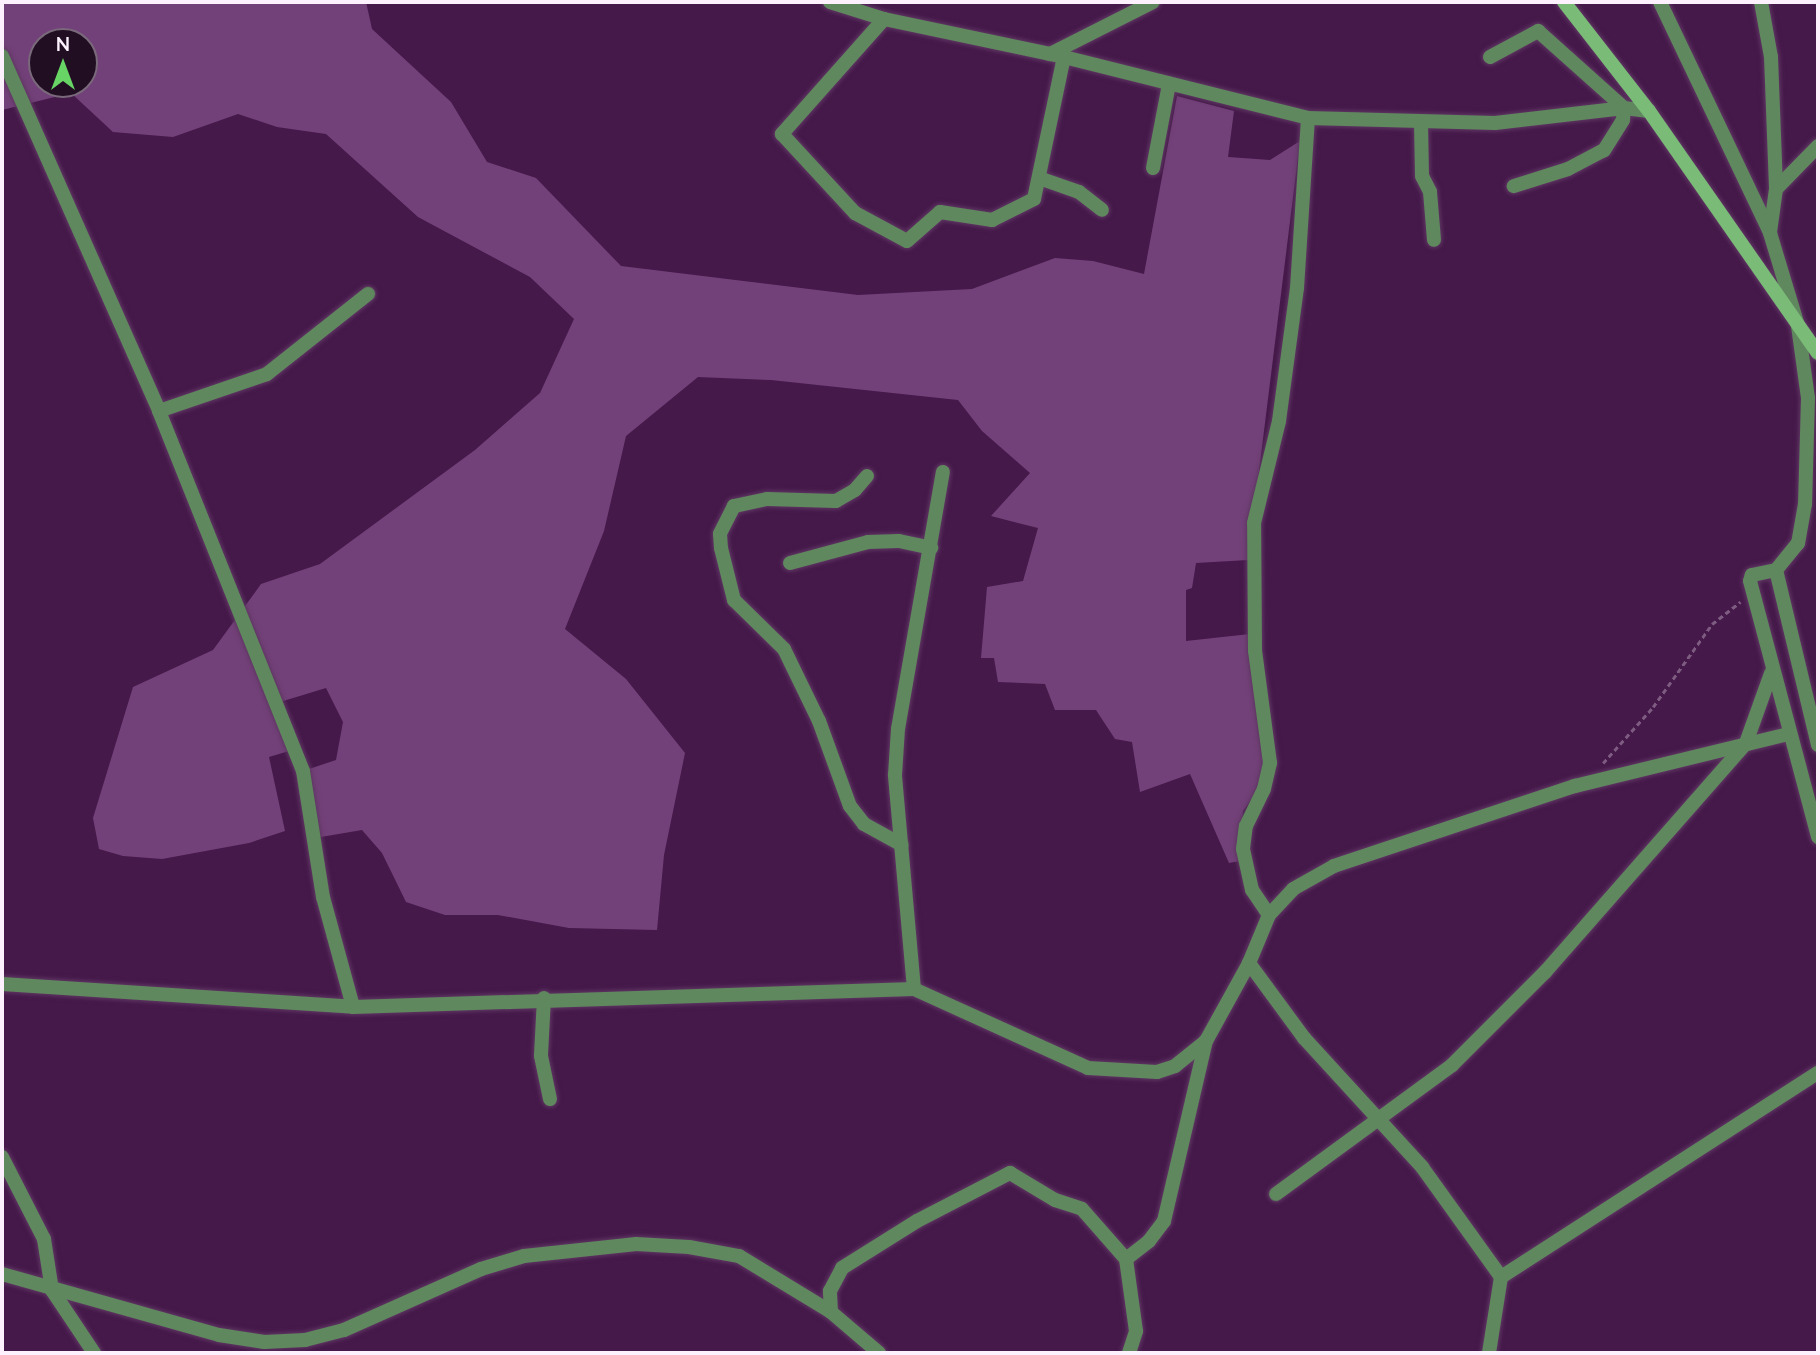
<!DOCTYPE html>
<html>
<head>
<meta charset="utf-8">
<style>
	body { margin:0 }
	#map { position:relative; width:1820px; height:1355px; overflow:hidden; background:#45194a; font-family:Mulish,sans-serif }
	div>[style] { position:absolute }
	.green>* { inset:0; background:#734179 }
	.path>* { height:2.5px; margin-top:-1.25px; transform-origin:0; background:repeating-linear-gradient(90deg,#7e5c81 0 5px,transparent 0 8.5px) }
	.roads { filter:drop-shadow(0 0 2px #5f3763) drop-shadow(0 0 2px #5f3763) }
	.street>* { height:14px; margin:-7px; padding:0 7px; transform-origin:7px; border-radius:7px; background:#60885e }
	.secondary>* { height:14px; margin:-7px; padding:0 7px; transform-origin:7px; border-radius:7px; background:#7abb77 }
	span { translate:-50% -50%; white-space:nowrap; text-align:center; line-height:1.15; -webkit-text-stroke:6px #210e23; paint-order:stroke }
	.frame { position:absolute; inset:0; border:4px solid #fcf1fd; pointer-events:none }
	.north { position:absolute; left:28px; top:28px; width:70px; height:70px; box-sizing:border-box; background:#210e23; border:2px solid #79697a; border-radius:50%; rotate:0deg; font-size:19px; font-weight:700; line-height:28px; text-align:center; color:#fcf1fd }
	.north::after { content:''; display:block; margin:auto; width:24px; height:32px; background:#68d465; clip-path:polygon(50% 0,100% 100%,50% 72%,0 100%) }
</style>
</head>
<body>
<div id="map">
	<div class="green">
		<i style="clip-path:polygon(evenodd,2px 2px,366px 2px,372px 29px,451px 102px,487px 162px,536px 178px,621px 266px,858px 295px,972px 289px,1055px 258px,1093px 261px,1144px 274px,1177px 96px,1234px 111px,1228px 157px,1270px 160px,1300px 141px,1248px 560px,1196px 563px,1192px 588px,1186px 590px,1186px 641px,1250px 634px,1265px 753px,1261px 786px,1243px 811px,1240px 861px,1229px 863px,1190px 774px,1140px 792px,1132px 742px,1115px 739px,1096px 710px,1055px 710px,1045px 684px,998px 682px,994px 658px,981px 658px,987px 587px,1023px 581px,1038px 528px,991px 516px,1030px 473px,982px 431px,958px 400px,771px 380px,698px 377px,626px 436px,604px 531px,565px 629px,626px 679px,685px 753px,664px 855px,657px 930px,569px 928px,498px 915px,445px 915px,406px 902px,382px 853px,362px 830px,315px 838px,303px 771px,336px 760px,343px 722px,326px 688px,280px 702px,289px 751px,269px 757px,285px 831px,249px 843px,162px 859px,123px 856px,99px 849px,93px 818px,133px 687px,213px 650px,261px 584px,320px 564px,475px 450px,540px 393px,574px 319px,530px 277px,418px 217px,326px 134px,277px 127px,238px 114px,173px 137px,113px 132px,71px 93px,2px 110px,2px 2px,42px 42px,84px 42px,84px 84px,42px 84px,42px 42px)"></i>
	</div>
	<div class="path">
		<i style="left:1603px;top:763px;width:75px;rotate:-48.2deg"></i>
		<i style="left:1653px;top:707px;width:102px;rotate:-54.6deg"></i>
		<i style="left:1712px;top:624px;width:36px;rotate:-38deg"></i>
	</div>
	<div class="roads">
		<div class="street">
			<i style="left:830px;top:2px;width:57px;rotate:17.5deg"></i>
			<i style="left:884px;top:19px;width:184px;rotate:11.9deg"></i>
			<i style="left:1064px;top:57px;width:252px;rotate:14deg"></i>
			<i style="left:1308px;top:118px;width:187px;rotate:1.5deg"></i>
			<i style="left:1495px;top:123px;width:130px;rotate:-6.6deg"></i>
			<i style="left:1624px;top:108px;width:25px;rotate:7deg"></i>
			<i style="left:1660px;top:2px;width:256px;rotate:64.5deg"></i>
			<i style="left:1770px;top:233px;width:97px;rotate:73.2deg"></i>
			<i style="left:1798px;top:326px;width:73px;rotate:82.1deg"></i>
			<i style="left:1808px;top:398px;width:106px;rotate:91.6deg"></i>
			<i style="left:1805px;top:504px;width:40px;rotate:100deg"></i>
			<i style="left:1798px;top:543px;width:35px;rotate:129deg"></i>
			<i style="left:1776px;top:570px;width:25px;rotate:168deg"></i>
			<i style="left:1752px;top:575px;width:6px;rotate:108deg"></i>
			<i style="left:1750px;top:581px;width:265px;rotate:75.1deg"></i>
			<i style="left:1761px;top:2px;width:56px;rotate:79.7deg"></i>
			<i style="left:1771px;top:57px;width:132px;rotate:87.8deg"></i>
			<i style="left:1776px;top:189px;width:43px;rotate:97.9deg"></i>
			<i style="left:884px;top:19px;width:154px;rotate:131.6deg"></i>
			<i style="left:782px;top:134px;width:108px;rotate:47.3deg"></i>
			<i style="left:855px;top:213px;width:59px;rotate:28.3deg"></i>
			<i style="left:907px;top:241px;width:44px;rotate:-41.3deg"></i>
			<i style="left:940px;top:212px;width:53px;rotate:8.7deg"></i>
			<i style="left:992px;top:220px;width:47px;rotate:-26.6deg"></i>
			<i style="left:1034px;top:199px;width:145px;rotate:-78.1deg"></i>
			<i style="left:1050px;top:54px;width:115px;rotate:-26.8deg"></i>
			<i style="left:2px;top:56px;width:388px;rotate:66.1deg"></i>
			<i style="left:159px;top:411px;width:388px;rotate:68.2deg"></i>
			<i style="left:303px;top:771px;width:128px;rotate:81deg"></i>
			<i style="left:323px;top:897px;width:114px;rotate:74.7deg"></i>
			<i style="left:1490px;top:57px;width:55px;rotate:-28.4deg"></i>
			<i style="left:1538px;top:31px;width:115px;rotate:41.8deg"></i>
			<i style="left:1624px;top:108px;width:12px;rotate:95deg"></i>
			<i style="left:1623px;top:120px;width:36px;rotate:122deg"></i>
			<i style="left:1604px;top:150px;width:41px;rotate:152.2deg"></i>
			<i style="left:1568px;top:169px;width:57px;rotate:162.5deg"></i>
			<i style="left:1421px;top:123px;width:53px;rotate:88.9deg"></i>
			<i style="left:1422px;top:176px;width:18px;rotate:63deg"></i>
			<i style="left:1430px;top:192px;width:48px;rotate:85.2deg"></i>
			<i style="left:1153px;top:168px;width:86px;rotate:-79.2deg"></i>
			<i style="left:1039px;top:178px;width:42px;rotate:19.3deg"></i>
			<i style="left:1079px;top:192px;width:29px;rotate:38deg"></i>
			<i style="left:1776px;top:189px;width:60px;rotate:-45.7deg"></i>
			<i style="left:159px;top:411px;width:114px;rotate:-18.9deg"></i>
			<i style="left:267px;top:374px;width:129px;rotate:-38.4deg"></i>
			<i style="left:867px;top:476px;width:18px;rotate:131deg"></i>
			<i style="left:855px;top:490px;width:22px;rotate:150deg"></i>
			<i style="left:836px;top:501px;width:69px;rotate:-178.3deg"></i>
			<i style="left:767px;top:499px;width:34px;rotate:168deg"></i>
			<i style="left:734px;top:506px;width:31px;rotate:117deg"></i>
			<i style="left:720px;top:534px;width:14px;rotate:86deg"></i>
			<i style="left:721px;top:548px;width:54px;rotate:76deg"></i>
			<i style="left:734px;top:600px;width:70px;rotate:44.4deg"></i>
			<i style="left:784px;top:649px;width:80px;rotate:64.1deg"></i>
			<i style="left:819px;top:721px;width:90px;rotate:70deg"></i>
			<i style="left:850px;top:806px;width:23px;rotate:52deg"></i>
			<i style="left:864px;top:824px;width:43px;rotate:28.9deg"></i>
			<i style="left:790px;top:563px;width:81px;rotate:-15.1deg"></i>
			<i style="left:868px;top:542px;width:31px;rotate:-2deg"></i>
			<i style="left:899px;top:541px;width:33px;rotate:12deg"></i>
			<i style="left:1776px;top:570px;width:180px;rotate:76.5deg"></i>
			<i style="left:1269px;top:915px;width:30px;rotate:-124deg"></i>
			<i style="left:1252px;top:890px;width:42px;rotate:-102.4deg"></i>
			<i style="left:1243px;top:849px;width:23px;rotate:-83deg"></i>
			<i style="left:1246px;top:826px;width:41px;rotate:-64.1deg"></i>
			<i style="left:1264px;top:789px;width:27px;rotate:-77deg"></i>
			<i style="left:1270px;top:763px;width:113px;rotate:-97.6deg"></i>
			<i style="left:1255px;top:651px;width:128px;rotate:-90.4deg"></i>
			<i style="left:1254px;top:523px;width:105px;rotate:-76.2deg"></i>
			<i style="left:1279px;top:421px;width:134px;rotate:-82.3deg"></i>
			<i style="left:1297px;top:288px;width:170px;rotate:-86.3deg"></i>
			<i style="left:1249px;top:963px;width:93px;rotate:53.7deg"></i>
			<i style="left:1304px;top:1038px;width:175px;rotate:47.5deg"></i>
			<i style="left:1422px;top:1167px;width:135px;rotate:54.3deg"></i>
			<i style="left:1501px;top:1277px;width:77px;rotate:99deg"></i>
			<i style="left:2px;top:984px;width:352px;rotate:3.7deg"></i>
			<i style="left:353px;top:1007px;width:561px;rotate:-1.84deg"></i>
			<i style="left:914px;top:989px;width:191px;rotate:24.4deg"></i>
			<i style="left:1088px;top:1068px;width:69px;rotate:3.3deg"></i>
			<i style="left:1157px;top:1072px;width:19px;rotate:-18deg"></i>
			<i style="left:1175px;top:1066px;width:40px;rotate:-39deg"></i>
			<i style="left:1206px;top:1041px;width:89px;rotate:-61.1deg"></i>
			<i style="left:1249px;top:963px;width:52px;rotate:-67.4deg"></i>
			<i style="left:1269px;top:915px;width:35px;rotate:-47deg"></i>
			<i style="left:1293px;top:889px;width:47px;rotate:-29.3deg"></i>
			<i style="left:1334px;top:866px;width:254px;rotate:-18.4deg"></i>
			<i style="left:1575px;top:786px;width:220px;rotate:-13.7deg"></i>
			<i style="left:914px;top:989px;width:215px;rotate:-95.1deg"></i>
			<i style="left:895px;top:775px;width:46px;rotate:-86.3deg"></i>
			<i style="left:898px;top:729px;width:261px;rotate:-80.1deg"></i>
			<i style="left:544px;top:998px;width:58px;rotate:93deg"></i>
			<i style="left:541px;top:1056px;width:44px;rotate:78.2deg"></i>
			<i style="left:2px;top:1157px;width:92px;rotate:62.9deg"></i>
			<i style="left:44px;top:1239px;width:52px;rotate:81.1deg"></i>
			<i style="left:52px;top:1290px;width:76px;rotate:56.3deg"></i>
			<i style="left:1276px;top:1194px;width:218px;rotate:-36.2deg"></i>
			<i style="left:1452px;top:1065px;width:132px;rotate:-45deg"></i>
			<i style="left:1545px;top:972px;width:305px;rotate:-48.7deg"></i>
			<i style="left:1746px;top:743px;width:74px;rotate:-70.3deg"></i>
			<i style="left:2px;top:1274px;width:225px;rotate:15.7deg"></i>
			<i style="left:219px;top:1335px;width:46px;rotate:8.8deg"></i>
			<i style="left:264px;top:1342px;width:41px;rotate:-2.8deg"></i>
			<i style="left:305px;top:1340px;width:40px;rotate:-14.4deg"></i>
			<i style="left:344px;top:1330px;width:150px;rotate:-24deg"></i>
			<i style="left:481px;top:1269px;width:45px;rotate:-16.8deg"></i>
			<i style="left:524px;top:1256px;width:113px;rotate:-6.1deg"></i>
			<i style="left:636px;top:1244px;width:53px;rotate:3.2deg"></i>
			<i style="left:689px;top:1247px;width:51px;rotate:10.2deg"></i>
			<i style="left:739px;top:1256px;width:108px;rotate:31.3deg"></i>
			<i style="left:831px;top:1312px;width:63px;rotate:40.5deg"></i>
			<i style="left:1501px;top:1277px;width:377px;rotate:-32.8deg"></i>
			<i style="left:831px;top:1312px;width:21px;rotate:-93deg"></i>
			<i style="left:830px;top:1291px;width:26px;rotate:-62deg"></i>
			<i style="left:842px;top:1268px;width:89px;rotate:-32.1deg"></i>
			<i style="left:917px;top:1221px;width:105px;rotate:-27.3deg"></i>
			<i style="left:1010px;top:1173px;width:52px;rotate:31deg"></i>
			<i style="left:1055px;top:1200px;width:28px;rotate:18deg"></i>
			<i style="left:1082px;top:1209px;width:67px;rotate:48.7deg"></i>
			<i style="left:1129px;top:1353px;width:23px;rotate:-72deg"></i>
			<i style="left:1136px;top:1331px;width:73px;rotate:-97.9deg"></i>
			<i style="left:1126px;top:1259px;width:29px;rotate:-38deg"></i>
			<i style="left:1149px;top:1241px;width:25px;rotate:-53deg"></i>
			<i style="left:1164px;top:1221px;width:185px;rotate:-76.9deg"></i>
		</div>
		<div class="secondary">
			<i style="left:1564px;top:2px;width:138px;rotate:52.1deg"></i>
			<i style="left:1649px;top:111px;width:295px;rotate:55.1deg"></i>
		</div>
	</div>
	<div class="frame"></div>
	<div class="north">N</div>
</div>
</body>
</html>
